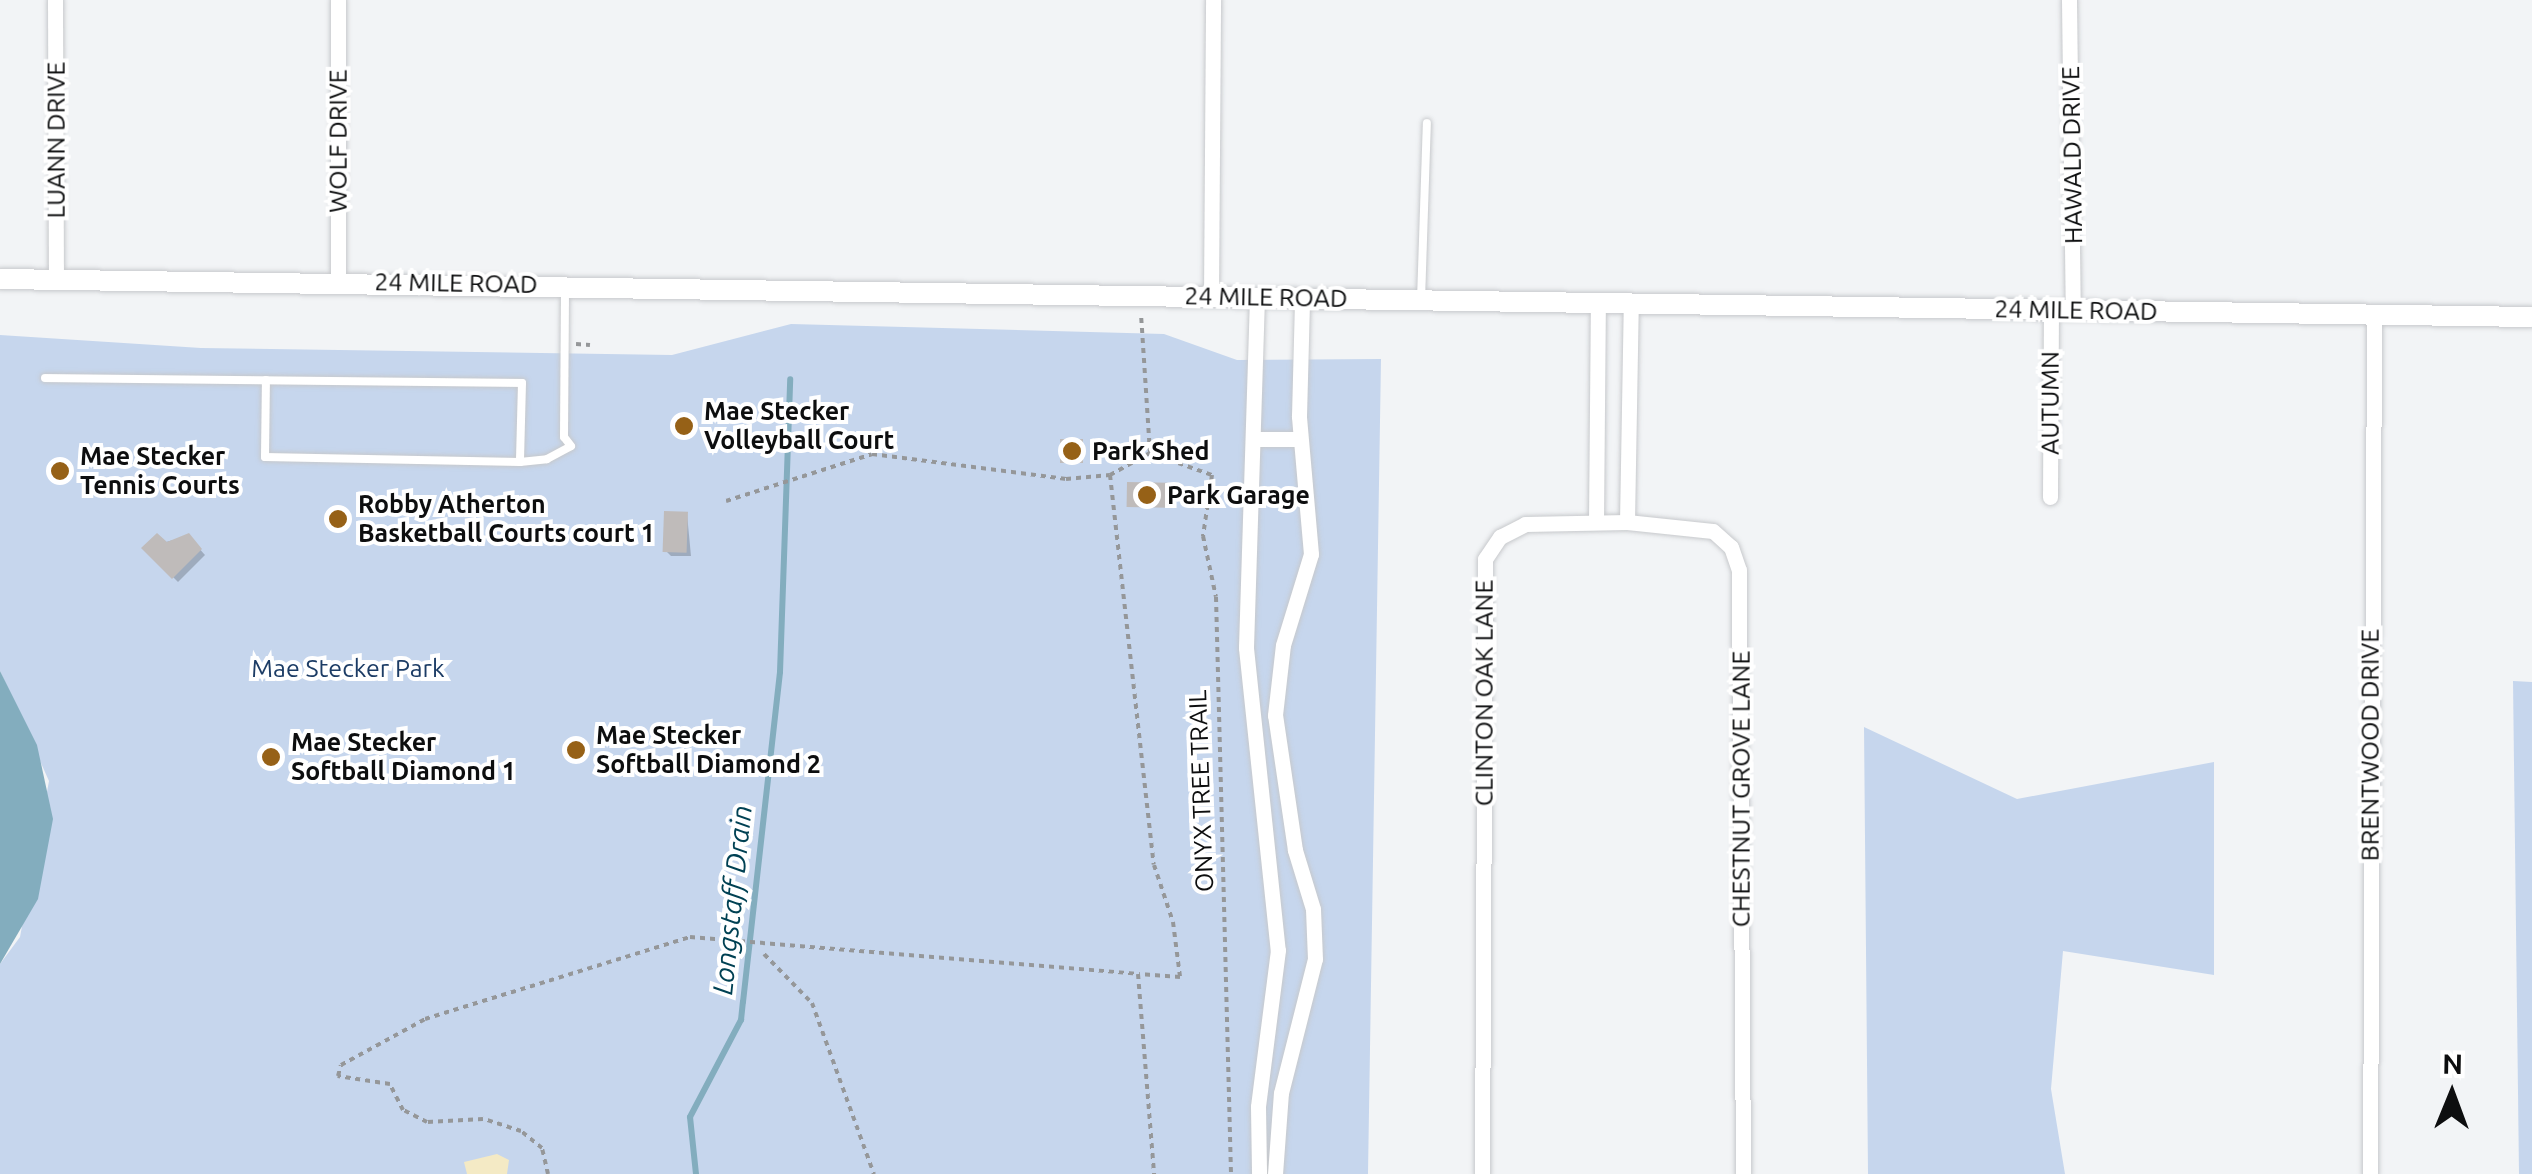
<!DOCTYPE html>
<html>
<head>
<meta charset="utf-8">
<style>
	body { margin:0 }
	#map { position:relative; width:2532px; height:1174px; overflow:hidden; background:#f2f4f6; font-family:Ubuntu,sans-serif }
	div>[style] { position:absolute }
	.green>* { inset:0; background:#c6d6ed }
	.sand>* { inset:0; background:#f4eac5 }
	.water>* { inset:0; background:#83adbe }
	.shadow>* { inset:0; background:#0003 }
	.stream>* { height:6px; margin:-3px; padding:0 3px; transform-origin:3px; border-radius:3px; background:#83adbe }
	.building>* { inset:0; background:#bfbbba; transform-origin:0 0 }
	.path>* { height:4px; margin-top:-2px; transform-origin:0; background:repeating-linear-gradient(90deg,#959799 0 5px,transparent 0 10px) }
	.roads { filter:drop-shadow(0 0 2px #c7c9cc) drop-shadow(0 0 2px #c7c9cc) }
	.service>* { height:8px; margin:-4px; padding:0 4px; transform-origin:4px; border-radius:4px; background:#fff }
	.minor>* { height:15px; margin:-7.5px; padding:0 7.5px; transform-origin:7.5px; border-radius:7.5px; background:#fff }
	.tertiary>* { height:20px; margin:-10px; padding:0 10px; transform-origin:10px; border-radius:10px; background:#fff }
	.dots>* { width:28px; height:28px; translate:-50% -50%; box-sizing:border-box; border:5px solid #fff; border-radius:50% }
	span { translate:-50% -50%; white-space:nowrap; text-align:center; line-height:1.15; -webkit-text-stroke:8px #fff; paint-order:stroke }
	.street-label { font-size:25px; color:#0d0e0f }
	.poi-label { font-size:25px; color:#0d0e0f; font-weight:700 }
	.left { translate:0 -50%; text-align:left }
	.park-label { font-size:25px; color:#1c3c65 }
	.water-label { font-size:28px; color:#004153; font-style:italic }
	.north { position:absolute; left:2402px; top:1044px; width:100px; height:100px; -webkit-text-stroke:8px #fff; paint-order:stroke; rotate:1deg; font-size:28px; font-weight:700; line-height:40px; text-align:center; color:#0d0e0f }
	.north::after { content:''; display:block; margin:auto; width:35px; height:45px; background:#0d0e0f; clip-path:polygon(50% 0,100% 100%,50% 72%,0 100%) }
</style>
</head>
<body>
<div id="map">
	<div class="green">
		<i style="clip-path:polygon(791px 324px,1164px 334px,1237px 360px,1381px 359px,1368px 1174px,0 1174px,0 964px,20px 937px,49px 781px,0 671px,0 335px,201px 348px,672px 355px)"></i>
		<i style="clip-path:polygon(2513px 681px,2532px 682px,2532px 1174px,2519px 1174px)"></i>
		<i style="clip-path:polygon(1864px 727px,2017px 799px,2214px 762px,2214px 975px,2063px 951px,2051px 1089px,2065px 1174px,1868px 1174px)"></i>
	</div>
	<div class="sand">
		<i style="clip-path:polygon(497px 1154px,509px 1160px,507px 1174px,467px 1174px,464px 1162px)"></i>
	</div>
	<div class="water">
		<i style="clip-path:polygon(0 671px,37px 745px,53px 819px,38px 899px,0 964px)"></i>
	</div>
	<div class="shadow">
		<i style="clip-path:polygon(687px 514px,691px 556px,671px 556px,666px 551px)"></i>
		<i style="clip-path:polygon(188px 536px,205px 555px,178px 582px,144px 548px)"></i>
	</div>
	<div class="stream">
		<i style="left:696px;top:1174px;width:57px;rotate:-96deg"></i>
		<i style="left:690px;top:1117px;width:110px;rotate:-62.3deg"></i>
		<i style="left:741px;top:1020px;width:18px;rotate:-84deg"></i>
		<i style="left:743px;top:1002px;width:332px;rotate:-83.6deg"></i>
		<i style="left:780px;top:672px;width:293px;rotate:-88deg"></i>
	</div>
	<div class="building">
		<i style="left:1083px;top:439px;width:24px;height:23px;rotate:90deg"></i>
		<i style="left:1127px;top:482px;width:42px;height:25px;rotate:1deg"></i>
		<i style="left:664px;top:511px;width:24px;height:41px;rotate:2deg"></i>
		<i style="clip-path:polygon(157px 533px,167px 542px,189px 533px,202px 549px,172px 579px,141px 548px)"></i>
	</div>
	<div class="path">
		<i style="left:576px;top:344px;width:14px;rotate:4deg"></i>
		<i style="left:1150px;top:453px;width:66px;rotate:19.5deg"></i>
		<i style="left:1212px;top:475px;width:62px;rotate:98.4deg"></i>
		<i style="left:1203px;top:536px;width:62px;rotate:78deg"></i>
		<i style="left:1216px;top:597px;width:577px;rotate:88.51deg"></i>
		<i style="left:1110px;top:475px;width:392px;rotate:83.6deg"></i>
		<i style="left:1154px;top:865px;width:60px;rotate:71.6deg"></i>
		<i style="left:1173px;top:922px;width:55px;rotate:82.7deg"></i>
		<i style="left:1180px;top:977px;width:41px;rotate:-175.8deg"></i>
		<i style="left:726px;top:501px;width:153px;rotate:-17.8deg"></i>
		<i style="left:872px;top:454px;width:196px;rotate:7.3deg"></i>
		<i style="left:1066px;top:479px;width:44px;rotate:-5.2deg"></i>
		<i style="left:1110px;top:475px;width:46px;rotate:-28.8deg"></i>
		<i style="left:1150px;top:453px;width:140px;rotate:-93.7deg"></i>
		<i style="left:764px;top:954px;width:69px;rotate:45.6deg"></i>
		<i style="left:812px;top:1003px;width:182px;rotate:70.1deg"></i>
		<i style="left:548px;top:1174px;width:27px;rotate:-103deg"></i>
		<i style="left:542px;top:1148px;width:27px;rotate:-141deg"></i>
		<i style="left:521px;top:1131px;width:40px;rotate:-162deg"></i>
		<i style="left:483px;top:1119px;width:56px;rotate:176.9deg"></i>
		<i style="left:427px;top:1122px;width:27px;rotate:-153deg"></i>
		<i style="left:403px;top:1110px;width:29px;rotate:-117deg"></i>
		<i style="left:390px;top:1084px;width:53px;rotate:-171.3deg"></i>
		<i style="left:338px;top:1076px;width:11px;rotate:-75deg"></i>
		<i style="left:341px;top:1065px;width:96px;rotate:-28.7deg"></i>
		<i style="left:425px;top:1019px;width:277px;rotate:-17.2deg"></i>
		<i style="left:690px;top:937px;width:450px;rotate:4.7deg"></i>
		<i style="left:1138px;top:974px;width:201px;rotate:85.4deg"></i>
	</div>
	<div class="roads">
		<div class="service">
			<i style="left:1421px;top:300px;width:177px;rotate:-88.1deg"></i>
			<i style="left:45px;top:378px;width:477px;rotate:0.6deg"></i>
			<i style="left:522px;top:383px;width:79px;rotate:91.5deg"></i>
			<i style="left:520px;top:462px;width:255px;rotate:-178.9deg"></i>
			<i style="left:265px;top:457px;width:77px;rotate:-89.3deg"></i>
			<i style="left:520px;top:462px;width:27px;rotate:-6deg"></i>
			<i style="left:547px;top:459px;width:27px;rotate:-28deg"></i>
			<i style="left:571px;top:446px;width:11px;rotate:-128deg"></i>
			<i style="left:564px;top:437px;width:149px;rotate:-89.6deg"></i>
		</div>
		<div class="minor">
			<i style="left:55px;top:0;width:280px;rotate:89.8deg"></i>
			<i style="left:338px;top:0;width:281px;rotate:90deg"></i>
			<i style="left:2069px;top:0;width:309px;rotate:89.3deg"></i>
			<i style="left:1211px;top:296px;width:296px;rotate:-89.6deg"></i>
			<i style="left:1257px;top:297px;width:351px;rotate:91.8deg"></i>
			<i style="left:1246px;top:648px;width:304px;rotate:84deg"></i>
			<i style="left:1278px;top:950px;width:158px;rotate:97.3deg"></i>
			<i style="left:1258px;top:1107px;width:67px;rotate:89.1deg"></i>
			<i style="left:1256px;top:439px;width:44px"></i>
			<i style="left:2050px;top:497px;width:188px;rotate:-89.7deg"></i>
			<i style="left:1596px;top:522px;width:220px;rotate:-89.5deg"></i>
			<i style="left:1627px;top:522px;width:219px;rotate:-89deg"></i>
			<i style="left:1275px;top:1174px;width:81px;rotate:-85.8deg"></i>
			<i style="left:1281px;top:1093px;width:138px;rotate:-75.8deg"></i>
			<i style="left:1315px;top:959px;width:50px;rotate:-92.3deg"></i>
			<i style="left:1313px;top:909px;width:62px;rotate:-107deg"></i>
			<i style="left:1295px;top:850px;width:136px;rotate:-98.4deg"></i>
			<i style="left:1275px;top:715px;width:70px;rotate:-83.5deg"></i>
			<i style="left:1283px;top:645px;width:95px;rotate:-72.9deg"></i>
			<i style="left:1311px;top:554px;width:139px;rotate:-95deg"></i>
			<i style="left:1299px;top:416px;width:118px;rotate:-88.5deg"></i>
			<i style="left:1482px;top:1174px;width:615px;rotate:-89.72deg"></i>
			<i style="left:1485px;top:559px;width:27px;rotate:-56deg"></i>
			<i style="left:1500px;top:537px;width:28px;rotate:-27deg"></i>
			<i style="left:1525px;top:524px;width:102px;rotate:-1.1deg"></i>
			<i style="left:1627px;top:522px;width:86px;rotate:6deg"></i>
			<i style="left:1713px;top:531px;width:24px;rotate:42deg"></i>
			<i style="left:1731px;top:547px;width:24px;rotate:71deg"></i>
			<i style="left:1739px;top:570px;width:604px;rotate:89.62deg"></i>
			<i style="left:2370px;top:1174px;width:859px;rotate:-89.73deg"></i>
		</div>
		<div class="tertiary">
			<i style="left:0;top:279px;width:2532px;rotate:0.86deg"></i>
		</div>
	</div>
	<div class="dots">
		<i style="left:684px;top:426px;background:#966117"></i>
		<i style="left:1072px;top:451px;background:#966117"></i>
		<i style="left:60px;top:471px;background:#966117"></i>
		<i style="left:1147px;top:495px;background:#966117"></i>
		<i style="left:338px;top:519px;background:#966117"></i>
		<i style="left:576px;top:750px;background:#966117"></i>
		<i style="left:271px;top:757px;background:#966117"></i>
	</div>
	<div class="street-label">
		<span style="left:56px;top:140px;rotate:-90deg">LUANN DRIVE</span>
		<span style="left:338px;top:141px;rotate:-90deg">WOLF DRIVE</span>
		<span style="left:2072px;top:155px;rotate:-91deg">HAWALD DRIVE</span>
		<span style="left:456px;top:283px;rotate:1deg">24 MILE ROAD</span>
		<span style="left:1266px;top:297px;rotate:1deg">24 MILE ROAD</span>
		<span style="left:2076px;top:310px;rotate:1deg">24 MILE ROAD</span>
		<span style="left:2050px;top:403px;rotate:-90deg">AUTUMN</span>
		<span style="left:1484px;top:693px;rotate:-90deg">CLINTON OAK LANE</span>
		<span style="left:2370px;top:745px;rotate:-90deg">BRENTWOOD DRIVE</span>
		<span style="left:1741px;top:789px;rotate:-90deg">CHESTNUT GROVE LANE</span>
		<span style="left:1201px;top:791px;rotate:-92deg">ONYX TREE TRAIL</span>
	</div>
	<div class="poi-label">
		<span class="left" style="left:704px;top:426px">Mae Stecker<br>Volleyball Court</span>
		<span class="left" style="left:1092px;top:451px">Park Shed</span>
		<span class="left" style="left:80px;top:471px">Mae Stecker<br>Tennis Courts</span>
		<span class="left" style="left:1167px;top:495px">Park Garage</span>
		<span class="left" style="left:358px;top:519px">Robby Atherton<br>Basketball Courts court 1</span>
		<span class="left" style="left:596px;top:750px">Mae Stecker<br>Softball Diamond 2</span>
		<span class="left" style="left:291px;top:757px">Mae Stecker<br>Softball Diamond 1</span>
	</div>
	<div class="park-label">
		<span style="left:348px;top:668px">Mae Stecker Park</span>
	</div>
	<div class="water-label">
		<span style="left:732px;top:900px;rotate:-84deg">Longstaff Drain</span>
	</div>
	<div class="north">N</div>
</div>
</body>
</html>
